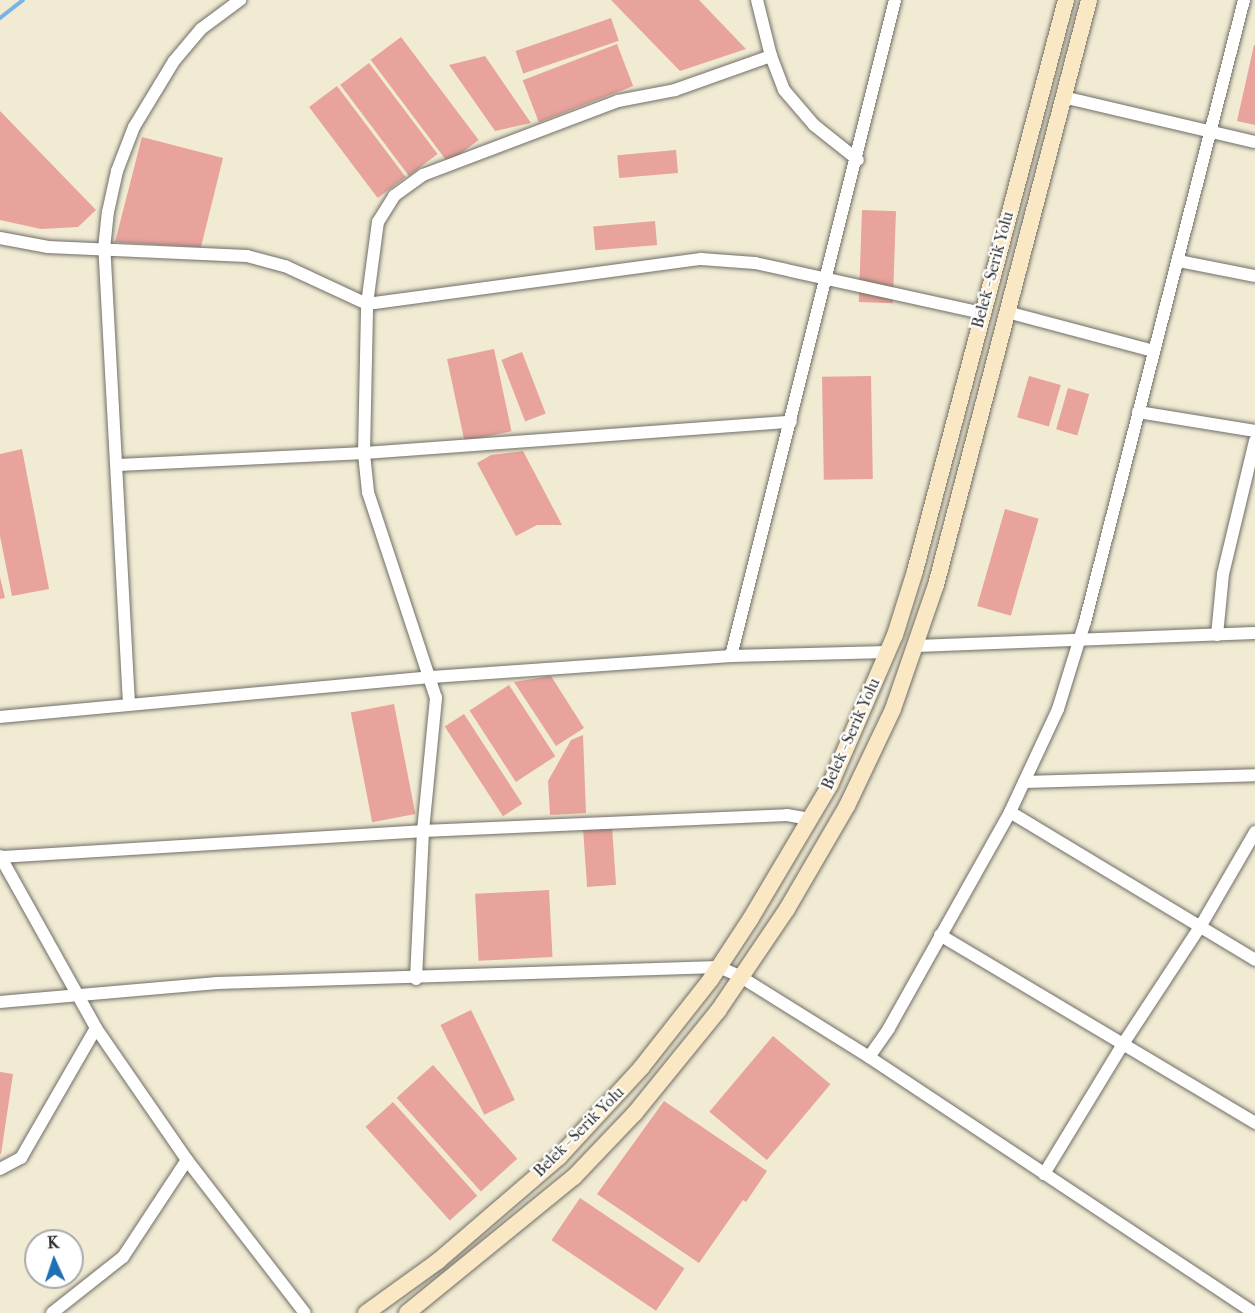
<!DOCTYPE html>
<html>
<head>
<meta charset="utf-8">
<style>
	body { margin:0 }
	#map { position:relative; width:1255px; height:1313px; overflow:hidden; background:#f1ebd4; font-family:"IM FELL French Canon",serif }
	div>[style] { position:absolute }
	.stream>* { height:4px; margin:-2px; padding:0 2px; transform-origin:2px; border-radius:2px; background:#76b3e8 }
	.building>* { inset:0; background:#e7a39c; transform-origin:0 0 }
	.roads { filter:drop-shadow(0 0 2px #706e66) drop-shadow(0 0 2px #706e66) }
	.street>* { height:12px; margin:-6px; padding:0 6px; transform-origin:6px; border-radius:6px; background:#fff }
	.secondary>* { height:16px; margin:-8px; padding:0 8px; transform-origin:8px; border-radius:8px; background:#fae7c3 }
	span { translate:-50% -50%; white-space:nowrap; text-align:center; line-height:1.15; -webkit-text-stroke:4.5px #fff; paint-order:stroke }
	.street-label { font-size:16px; color:#2b2b2b }
	.north { position:absolute; left:24px; top:1229px; width:60px; height:60px; box-sizing:border-box; background:#fff; border:2px solid #aaa; border-radius:50%; rotate:357deg; font-size:16px; font-weight:700; line-height:24px; text-align:center; color:#2b2b2b }
	.north::after { content:''; display:block; margin:auto; width:21px; height:27px; background:#1f6fb2; clip-path:polygon(50% 0,100% 100%,50% 72%,0 100%) }
</style>
</head>
<body>
<div id="map">
	<div class="stream">
		<i style="left:0;top:18px;width:29px;rotate:-38deg"></i>
	</div>
	<div class="building">
		<i style="clip-path:polygon(611px 0,699px 0,746px 49px,680px 71px)"></i>
		<i style="left:611px;top:18px;width:24px;height:101px;rotate:71deg"></i>
		<i style="left:401px;top:37px;width:129px;height:38px;rotate:53deg"></i>
		<i style="left:617px;top:44px;width:45px;height:101px;rotate:69deg"></i>
		<i style="clip-path:polygon(1254px 45px,1255px 45px,1255px 125px,1237px 121px)"></i>
		<i style="clip-path:polygon(485px 56px,531px 123px,495px 131px,449px 65px)"></i>
		<i style="left:369px;top:63px;width:114px;height:36px;rotate:53deg"></i>
		<i style="left:337px;top:86px;width:114px;height:35px;rotate:53deg"></i>
		<i style="clip-path:polygon(0 111px,96px 210px,78px 227px,41px 229px,0 220px)"></i>
		<i style="clip-path:polygon(142px 137px,223px 158px,201px 247px,115px 242px)"></i>
		<i style="left:676px;top:150px;width:23px;height:59px;rotate:85deg"></i>
		<i style="left:862px;top:210px;width:34px;height:92px;rotate:2deg"></i>
		<i style="left:655px;top:221px;width:24px;height:62px;rotate:85deg"></i>
		<i style="left:494px;top:349px;width:84px;height:48px;rotate:78deg"></i>
		<i style="left:522px;top:352px;width:66px;height:22px;rotate:69deg"></i>
		<i style="left:871px;top:376px;width:103px;height:49px;rotate:89deg"></i>
		<i style="left:1029px;top:376px;width:33px;height:43px;rotate:16deg"></i>
		<i style="left:1068px;top:388px;width:22px;height:43px;rotate:16deg"></i>
		<i style="clip-path:polygon(22px 449px,49px 589px,12px 596px,0 536px,0 454px)"></i>
		<i style="clip-path:polygon(523px 451px,562px 525px,537px 525px,516px 536px,477px 463px,491px 455px)"></i>
		<i style="left:1005px;top:509px;width:35px;height:101px;rotate:16deg"></i>
		<i style="clip-path:polygon(0 577px,5px 598px,0 599px)"></i>
		<i style="clip-path:polygon(551px 676px,584px 728px,556px 746px,514px 682px)"></i>
		<i style="left:509px;top:685px;width:85px;height:47px;rotate:57deg"></i>
		<i style="left:394px;top:704px;width:112px;height:44px;rotate:79deg"></i>
		<i style="left:464px;top:714px;width:107px;height:23px;rotate:57deg"></i>
		<i style="clip-path:polygon(583px 735px,586px 813px,550px 815px,548px 781px,571px 740px)"></i>
		<i style="left:612px;top:827px;width:58px;height:29px;rotate:86deg"></i>
		<i style="left:549px;top:890px;width:67px;height:74px;rotate:87deg"></i>
		<i style="left:471px;top:1010px;width:100px;height:34px;rotate:64deg"></i>
		<i style="left:773px;top:1036px;width:75px;height:99px;rotate:40deg"></i>
		<i style="left:433px;top:1065px;width:126px;height:49px;rotate:48deg"></i>
		<i style="clip-path:polygon(0 1072px,13px 1074px,1px 1154px,0 1154px)"></i>
		<i style="clip-path:polygon(664px 1101px,767px 1171px,746px 1202px,743px 1200px,699px 1263px,597px 1194px)"></i>
		<i style="left:393px;top:1102px;width:126px;height:37px;rotate:48deg"></i>
		<i style="left:580px;top:1198px;width:126px;height:51px;rotate:34deg"></i>
	</div>
	<div class="roads">
		<div class="street">
			<i style="left:757px;top:0;width:58px;rotate:76deg"></i>
			<i style="left:771px;top:56px;width:36px;rotate:69deg"></i>
			<i style="left:784px;top:90px;width:46px;rotate:49.4deg"></i>
			<i style="left:814px;top:125px;width:56px;rotate:38.5deg"></i>
			<i style="left:1063px;top:97px;width:197px;rotate:13.2deg"></i>
			<i style="left:0;top:238px;width:49px;rotate:10.6deg"></i>
			<i style="left:48px;top:247px;width:199px;rotate:2.6deg"></i>
			<i style="left:247px;top:256px;width:39px;rotate:15deg"></i>
			<i style="left:285px;top:266px;width:90px;rotate:24.9deg"></i>
			<i style="left:367px;top:304px;width:337px;rotate:-7.7deg"></i>
			<i style="left:701px;top:259px;width:54px;rotate:4.2deg"></i>
			<i style="left:755px;top:263px;width:232px;rotate:12.4deg"></i>
			<i style="left:1179px;top:261px;width:77px;rotate:11.2deg"></i>
			<i style="left:1007px;top:312px;width:152px;rotate:14.9deg"></i>
			<i style="left:1138px;top:412px;width:119px;rotate:9.2deg"></i>
			<i style="left:119px;top:465px;width:245px;rotate:-2.8deg"></i>
			<i style="left:364px;top:453px;width:428px;rotate:-4.2deg"></i>
			<i style="left:1217px;top:635px;width:61px;rotate:-84.4deg"></i>
			<i style="left:1223px;top:574px;width:137px;rotate:-76.5deg"></i>
			<i style="left:916px;top:646px;width:339px;rotate:-2.2deg"></i>
			<i style="left:731px;top:656px;width:676px;rotate:-75.96deg"></i>
			<i style="left:129px;top:704px;width:456px;rotate:-93.1deg"></i>
			<i style="left:104px;top:249px;width:37px;rotate:-84deg"></i>
			<i style="left:108px;top:212px;width:42px;rotate:-77.6deg"></i>
			<i style="left:117px;top:171px;width:47px;rotate:-68.9deg"></i>
			<i style="left:134px;top:127px;width:77px;rotate:-58.8deg"></i>
			<i style="left:174px;top:61px;width:42px;rotate:-49.8deg"></i>
			<i style="left:201px;top:29px;width:49px;rotate:-36.6deg"></i>
			<i style="left:0;top:717px;width:434px;rotate:-5.3deg"></i>
			<i style="left:432px;top:677px;width:300px;rotate:-4deg"></i>
			<i style="left:731px;top:656px;width:156px;rotate:-1.5deg"></i>
			<i style="left:1024px;top:782px;width:231px;rotate:-1.7deg"></i>
			<i style="left:1010px;top:812px;width:286px;rotate:31.1deg"></i>
			<i style="left:0;top:856px;width:197px;rotate:60.8deg"></i>
			<i style="left:96px;top:1028px;width:160px;rotate:55.4deg"></i>
			<i style="left:187px;top:1160px;width:193px;rotate:52.4deg"></i>
			<i style="left:1px;top:857px;width:423px;rotate:-3.5deg"></i>
			<i style="left:423px;top:831px;width:364px;rotate:-2.5deg"></i>
			<i style="left:787px;top:815px;width:23px;rotate:10deg"></i>
			<i style="left:940px;top:935px;width:367px;rotate:30.8deg"></i>
			<i style="left:416px;top:979px;width:148px;rotate:-87.3deg"></i>
			<i style="left:423px;top:831px;width:134px;rotate:-84.4deg"></i>
			<i style="left:436px;top:698px;width:217px;rotate:-108.3deg"></i>
			<i style="left:368px;top:492px;width:39px;rotate:-96deg"></i>
			<i style="left:364px;top:453px;width:149px;rotate:-88.8deg"></i>
			<i style="left:367px;top:304px;width:83px;rotate:-82.4deg"></i>
			<i style="left:378px;top:222px;width:31px;rotate:-58deg"></i>
			<i style="left:394px;top:196px;width:36px;rotate:-36deg"></i>
			<i style="left:423px;top:175px;width:209px;rotate:-20.8deg"></i>
			<i style="left:618px;top:101px;width:58px;rotate:-10.9deg"></i>
			<i style="left:675px;top:90px;width:102px;rotate:-19.5deg"></i>
			<i style="left:0;top:1002px;width:218px;rotate:-5deg"></i>
			<i style="left:217px;top:983px;width:502px;rotate:-1.83deg"></i>
			<i style="left:719px;top:967px;width:24px;rotate:24deg"></i>
			<i style="left:741px;top:977px;width:151px;rotate:32deg"></i>
			<i style="left:869px;top:1057px;width:463px;rotate:33.6deg"></i>
			<i style="left:869px;top:1057px;width:35px;rotate:-55deg"></i>
			<i style="left:889px;top:1028px;width:248px;rotate:-60.7deg"></i>
			<i style="left:1010px;top:812px;width:114px;rotate:-65deg"></i>
			<i style="left:1058px;top:709px;width:91px;rotate:-72.8deg"></i>
			<i style="left:1085px;top:622px;width:642px;rotate:-75.66deg"></i>
			<i style="left:0;top:1169px;width:24px;rotate:-28deg"></i>
			<i style="left:21px;top:1158px;width:150px;rotate:-60deg"></i>
			<i style="left:1044px;top:1174px;width:152px;rotate:-58.7deg"></i>
			<i style="left:1123px;top:1044px;width:140px;rotate:-56.7deg"></i>
			<i style="left:1200px;top:927px;width:110px;rotate:-59.9deg"></i>
			<i style="left:52px;top:1313px;width:90px;rotate:-38.3deg"></i>
			<i style="left:123px;top:1257px;width:116px;rotate:-56.6deg"></i>
		</div>
		<div class="secondary">
			<i style="left:366px;top:1313px;width:89px;rotate:-35.8deg"></i>
			<i style="left:438px;top:1261px;width:160px;rotate:-40.7deg"></i>
			<i style="left:559px;top:1157px;width:121px;rotate:-47.3deg"></i>
			<i style="left:641px;top:1068px;width:113px;rotate:-51.8deg"></i>
			<i style="left:711px;top:979px;width:73px;rotate:-56.7deg"></i>
			<i style="left:751px;top:918px;width:155px;rotate:-59.3deg"></i>
			<i style="left:830px;top:785px;width:163px;rotate:-66.6deg"></i>
			<i style="left:895px;top:635px;width:67px;rotate:-72.6deg"></i>
			<i style="left:915px;top:571px;width:591px;rotate:-75.19deg"></i>
			<i style="left:407px;top:1313px;width:215px;rotate:-39.2deg"></i>
			<i style="left:574px;top:1177px;width:88px;rotate:-46.4deg"></i>
			<i style="left:635px;top:1113px;width:132px;rotate:-50.9deg"></i>
			<i style="left:718px;top:1011px;width:123px;rotate:-55.9deg"></i>
			<i style="left:787px;top:909px;width:119px;rotate:-59.8deg"></i>
			<i style="left:847px;top:806px;width:107px;rotate:-64.6deg"></i>
			<i style="left:893px;top:709px;width:131px;rotate:-70.9deg"></i>
			<i style="left:936px;top:585px;width:605px;rotate:-75.34deg"></i>
		</div>
	</div>
	<div class="street-label">
		<span style="left:993px;top:270px;rotate:-75deg">Belek - Serik Yolu</span>
		<span style="left:851px;top:734px;rotate:-66deg">Belek - Serik Yolu</span>
		<span style="left:579px;top:1132px;rotate:-45deg">Belek - Serik Yolu</span>
	</div>
	<div class="north">K</div>
</div>
</body>
</html>
